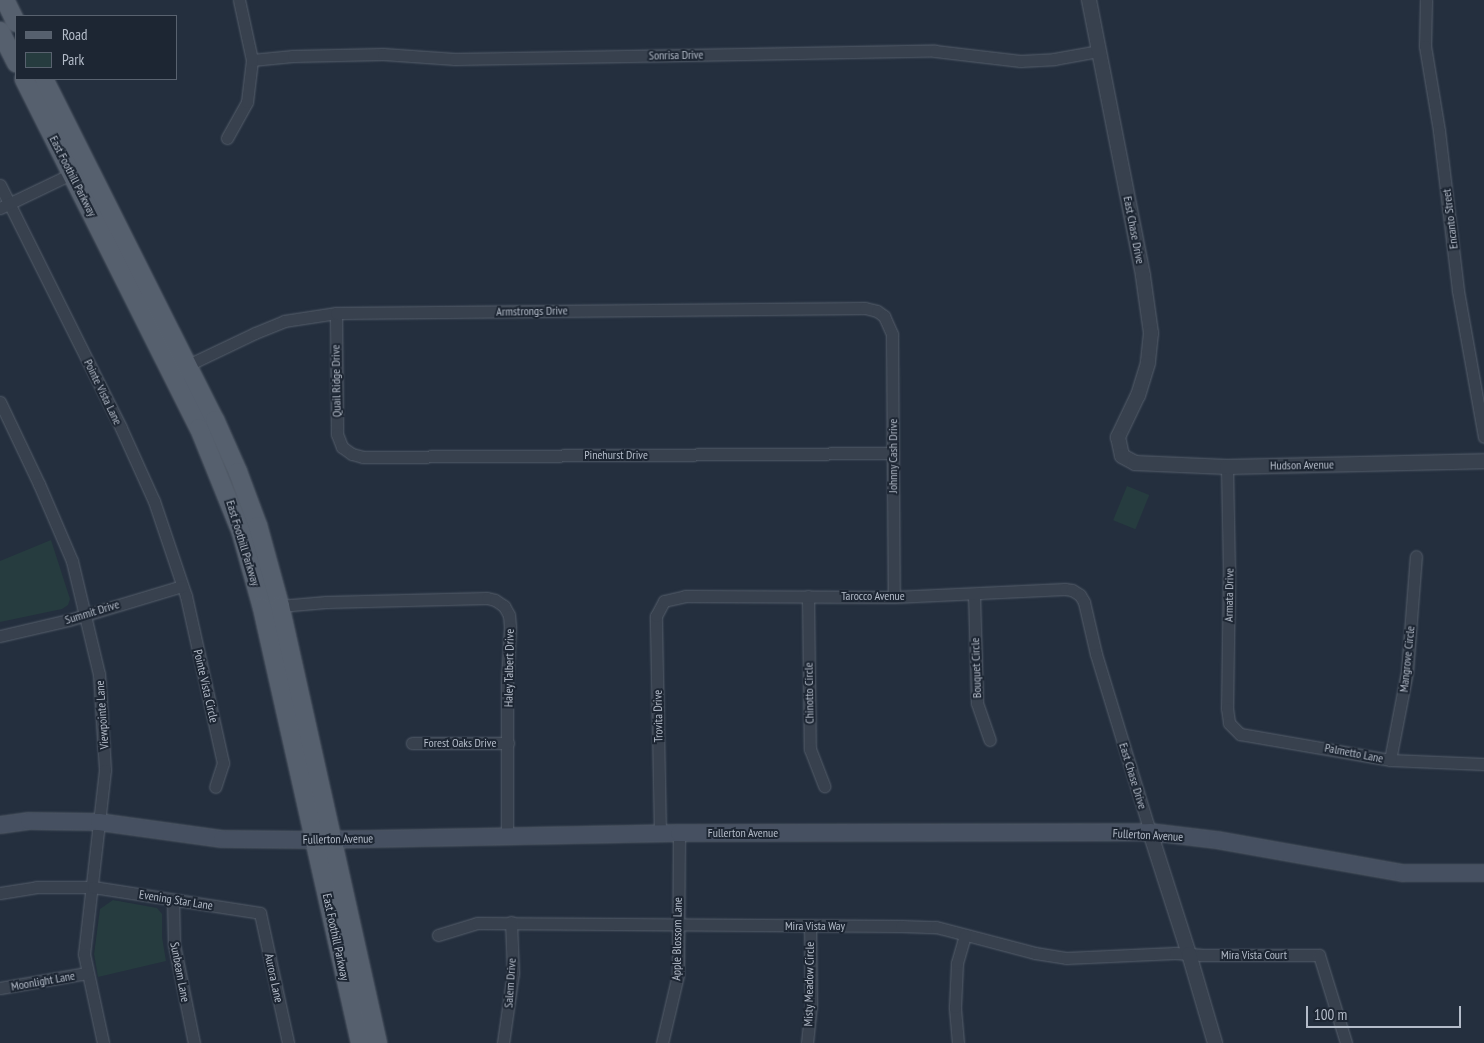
<!DOCTYPE html>
<html>
<head>
<meta charset="utf-8">
<style>
	body { margin:0 }
	#map { position:relative; width:1484px; height:1043px; overflow:hidden; background:#242f3e; font-family:"PT Sans Narrow",sans-serif }
	div>[style] { position:absolute }
	.green>* { inset:0; background:#263c3f; transform-origin:0 0 }
	.roads { filter:drop-shadow(0 0 1px #565f6c) drop-shadow(0 0 1px #565f6c) }
	.minor>* { height:11px; margin:-5.5px; padding:0 5.5px; transform-origin:5.5px; border-radius:5.5px; background:#38414e }
	.tertiary>* { height:14px; margin:-7px; padding:0 7px; transform-origin:7px; border-radius:7px; background:#38414e }
	.secondary>* { height:16px; margin:-8px; padding:0 8px; transform-origin:8px; border-radius:8px; background:#465061 }
	.primary>* { height:18px; margin:-9px; padding:0 9px; transform-origin:9px; border-radius:9px; background:#56606e }
	span { translate:-50% -50%; white-space:nowrap; text-align:center; line-height:1.15; -webkit-text-stroke:4px #1d2633; paint-order:stroke }
	.street-label { font-size:12px; color:#b4bcc9 }
	.legend { position:absolute; left:15px; top:15px; width:162px; height:65px; box-sizing:border-box; background:#1d2633; border:1px solid #59626f; margin:0; padding:6px 9px; list-style:none; font-size:15px; color:#b4bcc9 }
	.legend li { display:flex; align-items:center; gap:10px; height:25px }
	.legend b { width:25px; border:1px solid #59626f }
	.scale { position:absolute; left:1306px; top:1006px; width:155px; height:22px; box-sizing:border-box; border:2px solid #b4bcc9; border-top:0; padding-left:6px; font-size:15px; line-height:18px; white-space:nowrap; color:#b4bcc9; -webkit-text-stroke:4px #1d2633; paint-order:stroke }
</style>
</head>
<body>
<div id="map">
	<div class="green">
		<i style="left:1127px;top:486px;width:24px;height:37px;rotate:22deg"></i>
		<i style="clip-path:polygon(51px 540px,70px 599px,68px 605px,62px 609px,0 622px,0 561px)"></i>
		<i style="clip-path:polygon(113px 900px,157px 908px,162px 914px,162px 937px,166px 961px,98px 977px,94px 954px,100px 909px)"></i>
	</div>
	<div class="roads">
		<div class="minor">
			<i style="left:1426px;top:0;width:46px;rotate:91.2deg"></i>
			<i style="left:1425px;top:46px;width:86px;rotate:80.6deg"></i>
			<i style="left:1439px;top:131px;width:161px;rotate:83.2deg"></i>
			<i style="left:1458px;top:291px;width:148px;rotate:79.9deg"></i>
			<i style="left:252px;top:60px;width:41px;rotate:-5.6deg"></i>
			<i style="left:293px;top:56px;width:90px;rotate:-1.3deg"></i>
			<i style="left:383px;top:54px;width:72px;rotate:4deg"></i>
			<i style="left:455px;top:59px;width:480px;rotate:-1deg"></i>
			<i style="left:935px;top:51px;width:86px;rotate:6.7deg"></i>
			<i style="left:1020px;top:61px;width:34px;rotate:-3deg"></i>
			<i style="left:1054px;top:59px;width:46px;rotate:-10.1deg"></i>
			<i style="left:227px;top:138px;width:41px;rotate:-60.9deg"></i>
			<i style="left:247px;top:102px;width:42px;rotate:-83.2deg"></i>
			<i style="left:252px;top:60px;width:61px;rotate:-102.2deg"></i>
			<i style="left:0;top:185px;width:271px;rotate:63.5deg"></i>
			<i style="left:121px;top:428px;width:80px;rotate:65.7deg"></i>
			<i style="left:154px;top:501px;width:100px;rotate:71.4deg"></i>
			<i style="left:186px;top:596px;width:171px;rotate:77.5deg"></i>
			<i style="left:223px;top:763px;width:25px;rotate:108deg"></i>
			<i style="left:0;top:208px;width:79px;rotate:-25.6deg"></i>
			<i style="left:336px;top:313px;width:121px;rotate:89.5deg"></i>
			<i style="left:337px;top:434px;width:14px;rotate:69deg"></i>
			<i style="left:342px;top:447px;width:12px;rotate:35deg"></i>
			<i style="left:352px;top:454px;width:11px;rotate:15deg"></i>
			<i style="left:363px;top:457px;width:530px;rotate:-0.43deg"></i>
			<i style="left:188px;top:365px;width:74px;rotate:-25.5deg"></i>
			<i style="left:255px;top:333px;width:31px;rotate:-22deg"></i>
			<i style="left:284px;top:321px;width:53px;rotate:-8.7deg"></i>
			<i style="left:336px;top:313px;width:529px;rotate:-0.54deg"></i>
			<i style="left:865px;top:308px;width:12px;rotate:14deg"></i>
			<i style="left:877px;top:311px;width:9px;rotate:36deg"></i>
			<i style="left:884px;top:316px;width:20px;rotate:66deg"></i>
			<i style="left:892px;top:334px;width:263px;rotate:89.6deg"></i>
			<i style="left:0;top:402px;width:91px;rotate:64.6deg"></i>
			<i style="left:39px;top:484px;width:84px;rotate:66.8deg"></i>
			<i style="left:72px;top:561px;width:116px;rotate:76.6deg"></i>
			<i style="left:99px;top:674px;width:96px;rotate:86.4deg"></i>
			<i style="left:105px;top:770px;width:185px;rotate:96.5deg"></i>
			<i style="left:84px;top:954px;width:91px;rotate:77.9deg"></i>
			<i style="left:1227px;top:467px;width:102px;rotate:88.9deg"></i>
			<i style="left:1229px;top:569px;width:139px;rotate:90.8deg"></i>
			<i style="left:1227px;top:708px;width:15px;rotate:82deg"></i>
			<i style="left:1229px;top:723px;width:16px;rotate:45deg"></i>
			<i style="left:1240px;top:734px;width:152px;rotate:9.8deg"></i>
			<i style="left:1390px;top:760px;width:94px;rotate:2.4deg"></i>
			<i style="left:974px;top:594px;width:109px;rotate:88.4deg"></i>
			<i style="left:977px;top:703px;width:39px;rotate:71deg"></i>
			<i style="left:808px;top:596px;width:153px;rotate:89.3deg"></i>
			<i style="left:810px;top:749px;width:40px;rotate:69deg"></i>
			<i style="left:280px;top:606px;width:46px;rotate:-5deg"></i>
			<i style="left:326px;top:602px;width:161px;rotate:-1.4deg"></i>
			<i style="left:487px;top:598px;width:8px;rotate:14deg"></i>
			<i style="left:495px;top:600px;width:11px;rotate:34deg"></i>
			<i style="left:504px;top:606px;width:10px;rotate:61deg"></i>
			<i style="left:509px;top:615px;width:12px;rotate:85deg"></i>
			<i style="left:510px;top:627px;width:56px;rotate:93.1deg"></i>
			<i style="left:507px;top:683px;width:153px;rotate:90deg"></i>
			<i style="left:0;top:636px;width:71px;rotate:-13.1deg"></i>
			<i style="left:69px;top:620px;width:118px;rotate:-16.7deg"></i>
			<i style="left:412px;top:743px;width:96px"></i>
			<i style="left:1390px;top:760px;width:90px;rotate:-79.1deg"></i>
			<i style="left:1407px;top:672px;width:116px;rotate:-85.6deg"></i>
			<i style="left:660px;top:833px;width:217px;rotate:-91.1deg"></i>
			<i style="left:656px;top:616px;width:17px;rotate:-62deg"></i>
			<i style="left:664px;top:601px;width:22px;rotate:-13deg"></i>
			<i style="left:685px;top:596px;width:209px;rotate:0.3deg"></i>
			<i style="left:894px;top:597px;width:171px;rotate:-2.7deg"></i>
			<i style="left:1065px;top:589px;width:7px;rotate:8deg"></i>
			<i style="left:1072px;top:590px;width:9px;rotate:32deg"></i>
			<i style="left:1080px;top:595px;width:8px;rotate:60deg"></i>
			<i style="left:1084px;top:602px;width:53px;rotate:77deg"></i>
			<i style="left:1096px;top:654px;width:186px;rotate:73.1deg"></i>
			<i style="left:0;top:893px;width:36px;rotate:-9deg"></i>
			<i style="left:36px;top:887px;width:57px"></i>
			<i style="left:93px;top:887px;width:169px;rotate:8.8deg"></i>
			<i style="left:260px;top:913px;width:133px;rotate:77.8deg"></i>
			<i style="left:173px;top:900px;width:44px;rotate:88.7deg"></i>
			<i style="left:174px;top:944px;width:101px;rotate:78.6deg"></i>
			<i style="left:438px;top:935px;width:41px;rotate:-17.1deg"></i>
			<i style="left:477px;top:923px;width:424px;rotate:0.4deg"></i>
			<i style="left:901px;top:926px;width:35px;rotate:2deg"></i>
			<i style="left:936px;top:927px;width:102px;rotate:14.7deg"></i>
			<i style="left:1035px;top:953px;width:31px;rotate:9deg"></i>
			<i style="left:1066px;top:958px;width:109px;rotate:-2.6deg"></i>
			<i style="left:1175px;top:953px;width:26px;rotate:4deg"></i>
			<i style="left:1201px;top:955px;width:118px"></i>
			<i style="left:1319px;top:955px;width:92px;rotate:72.9deg"></i>
			<i style="left:0;top:988px;width:88px;rotate:-9.8deg"></i>
			<i style="left:503px;top:1043px;width:71px;rotate:-81.9deg"></i>
			<i style="left:513px;top:973px;width:51px;rotate:-92.2deg"></i>
			<i style="left:662px;top:1043px;width:70px;rotate:-76.8deg"></i>
			<i style="left:678px;top:975px;width:142px;rotate:-89.6deg"></i>
			<i style="left:807px;top:1043px;width:39px;rotate:-84deg"></i>
			<i style="left:811px;top:1004px;width:78px;rotate:-90.7deg"></i>
			<i style="left:958px;top:1043px;width:36px;rotate:-95deg"></i>
			<i style="left:955px;top:1007px;width:44px;rotate:-87.4deg"></i>
			<i style="left:957px;top:963px;width:29px;rotate:-74deg"></i>
		</div>
		<div class="tertiary">
			<i style="left:1089px;top:0;width:281px;rotate:78.9deg"></i>
			<i style="left:1143px;top:276px;width:58px;rotate:82deg"></i>
			<i style="left:1151px;top:333px;width:30px;rotate:96deg"></i>
			<i style="left:1148px;top:363px;width:34px;rotate:107deg"></i>
			<i style="left:1138px;top:395px;width:47px;rotate:115.5deg"></i>
			<i style="left:1118px;top:437px;width:19px;rotate:78deg"></i>
			<i style="left:1122px;top:456px;width:15px;rotate:28deg"></i>
			<i style="left:1135px;top:463px;width:92px;rotate:2.5deg"></i>
			<i style="left:1227px;top:467px;width:257px;rotate:-1.3deg"></i>
			<i style="left:1150px;top:832px;width:128px;rotate:72.3deg"></i>
			<i style="left:1189px;top:954px;width:93px;rotate:73.7deg"></i>
		</div>
		<div class="secondary">
			<i style="left:0;top:825px;width:29px;rotate:-8deg"></i>
			<i style="left:29px;top:821px;width:70px;rotate:0.8deg"></i>
			<i style="left:99px;top:822px;width:124px;rotate:7.9deg"></i>
			<i style="left:222px;top:839px;width:93px;rotate:0.6deg"></i>
			<i style="left:315px;top:840px;width:364px;rotate:-1.1deg"></i>
			<i style="left:679px;top:833px;width:471px;rotate:-0.1deg"></i>
			<i style="left:1150px;top:832px;width:67px;rotate:6.8deg"></i>
			<i style="left:1217px;top:840px;width:189px;rotate:10.1deg"></i>
			<i style="left:1403px;top:873px;width:81px"></i>
		</div>
		<div class="primary">
			<i style="left:5px;top:0;width:25px;rotate:64deg"></i>
			<i style="left:0;top:31px;width:36px;rotate:63deg"></i>
			<i style="left:24px;top:79px;width:390px;rotate:63.4deg"></i>
			<i style="left:199px;top:428px;width:112px;rotate:68deg"></i>
			<i style="left:241px;top:532px;width:78px;rotate:74.4deg"></i>
			<i style="left:262px;top:607px;width:447px;rotate:77.3deg"></i>
			<i style="left:44px;top:79px;width:381px;rotate:63.4deg"></i>
			<i style="left:215px;top:420px;width:57px;rotate:66.1deg"></i>
			<i style="left:238px;top:472px;width:58px;rotate:69.7deg"></i>
			<i style="left:258px;top:526px;width:83px;rotate:74.6deg"></i>
			<i style="left:280px;top:606px;width:448px;rotate:77.4deg"></i>
		</div>
	</div>
	<div class="street-label">
		<span style="left:676px;top:55px;rotate:-1deg">Sonrisa Drive</span>
		<span style="left:73px;top:176px;rotate:63deg">East Foothill Parkway</span>
		<span style="left:1450px;top:219px;rotate:-97deg">Encanto Street</span>
		<span style="left:1134px;top:230px;rotate:79deg">East Chase Drive</span>
		<span style="left:532px;top:311px;rotate:-1deg">Armstrongs Drive</span>
		<span style="left:336px;top:381px;rotate:-91deg">Quail Ridge Drive</span>
		<span style="left:103px;top:392px;rotate:64deg">Pointe Vista Lane</span>
		<span style="left:616px;top:455px">Pinehurst Drive</span>
		<span style="left:893px;top:456px;rotate:-90deg">Johnny Cash Drive</span>
		<span style="left:1302px;top:465px;rotate:-1deg">Hudson Avenue</span>
		<span style="left:243px;top:543px;rotate:73deg">East Foothill Parkway</span>
		<span style="left:1229px;top:595px;rotate:-89deg">Armata Drive</span>
		<span style="left:873px;top:596px">Tarocco Avenue</span>
		<span style="left:92px;top:612px;rotate:-17deg">Summit Drive</span>
		<span style="left:1407px;top:659px;rotate:-84deg">Mangrove Circle</span>
		<span style="left:509px;top:668px;rotate:-89deg">Haley Talbert Drive</span>
		<span style="left:976px;top:668px;rotate:-92deg">Bouquet Circle</span>
		<span style="left:206px;top:686px;rotate:77deg">Pointe Vista Circle</span>
		<span style="left:809px;top:693px;rotate:-91deg">Chinotto Circle</span>
		<span style="left:102px;top:715px;rotate:-94deg">Viewpointe Lane</span>
		<span style="left:658px;top:716px;rotate:-91deg">Trovita Drive</span>
		<span style="left:460px;top:743px">Forest Oaks Drive</span>
		<span style="left:1354px;top:753px;rotate:11deg">Palmetto Lane</span>
		<span style="left:1133px;top:776px;rotate:73deg">East Chase Drive</span>
		<span style="left:743px;top:833px">Fullerton Avenue</span>
		<span style="left:1148px;top:835px;rotate:3deg">Fullerton Avenue</span>
		<span style="left:338px;top:839px;rotate:-1deg">Fullerton Avenue</span>
		<span style="left:176px;top:900px;rotate:9deg">Evening Star Lane</span>
		<span style="left:815px;top:926px">Mira Vista Way</span>
		<span style="left:336px;top:937px;rotate:78deg">East Foothill Parkway</span>
		<span style="left:677px;top:939px;rotate:-89deg">Apple Blossom Lane</span>
		<span style="left:1254px;top:955px">Mira Vista Court</span>
		<span style="left:180px;top:972px;rotate:79deg">Sunbeam Lane</span>
		<span style="left:274px;top:978px;rotate:78deg">Aurora Lane</span>
		<span style="left:43px;top:981px;rotate:-10deg">Moonlight Lane</span>
		<span style="left:510px;top:983px;rotate:-86deg">Salem Drive</span>
		<span style="left:809px;top:984px;rotate:-89deg">Misty Meadow Circle</span>
	</div>
	<ul class="legend">
	<li><b style="height:6px;background:#56606e"></b>Road</li>
	<li><b style="height:14px;background:#263c3f"></b>Park</li>
	</ul>
	<div class="scale">100 m</div>
</div>
</body>
</html>
